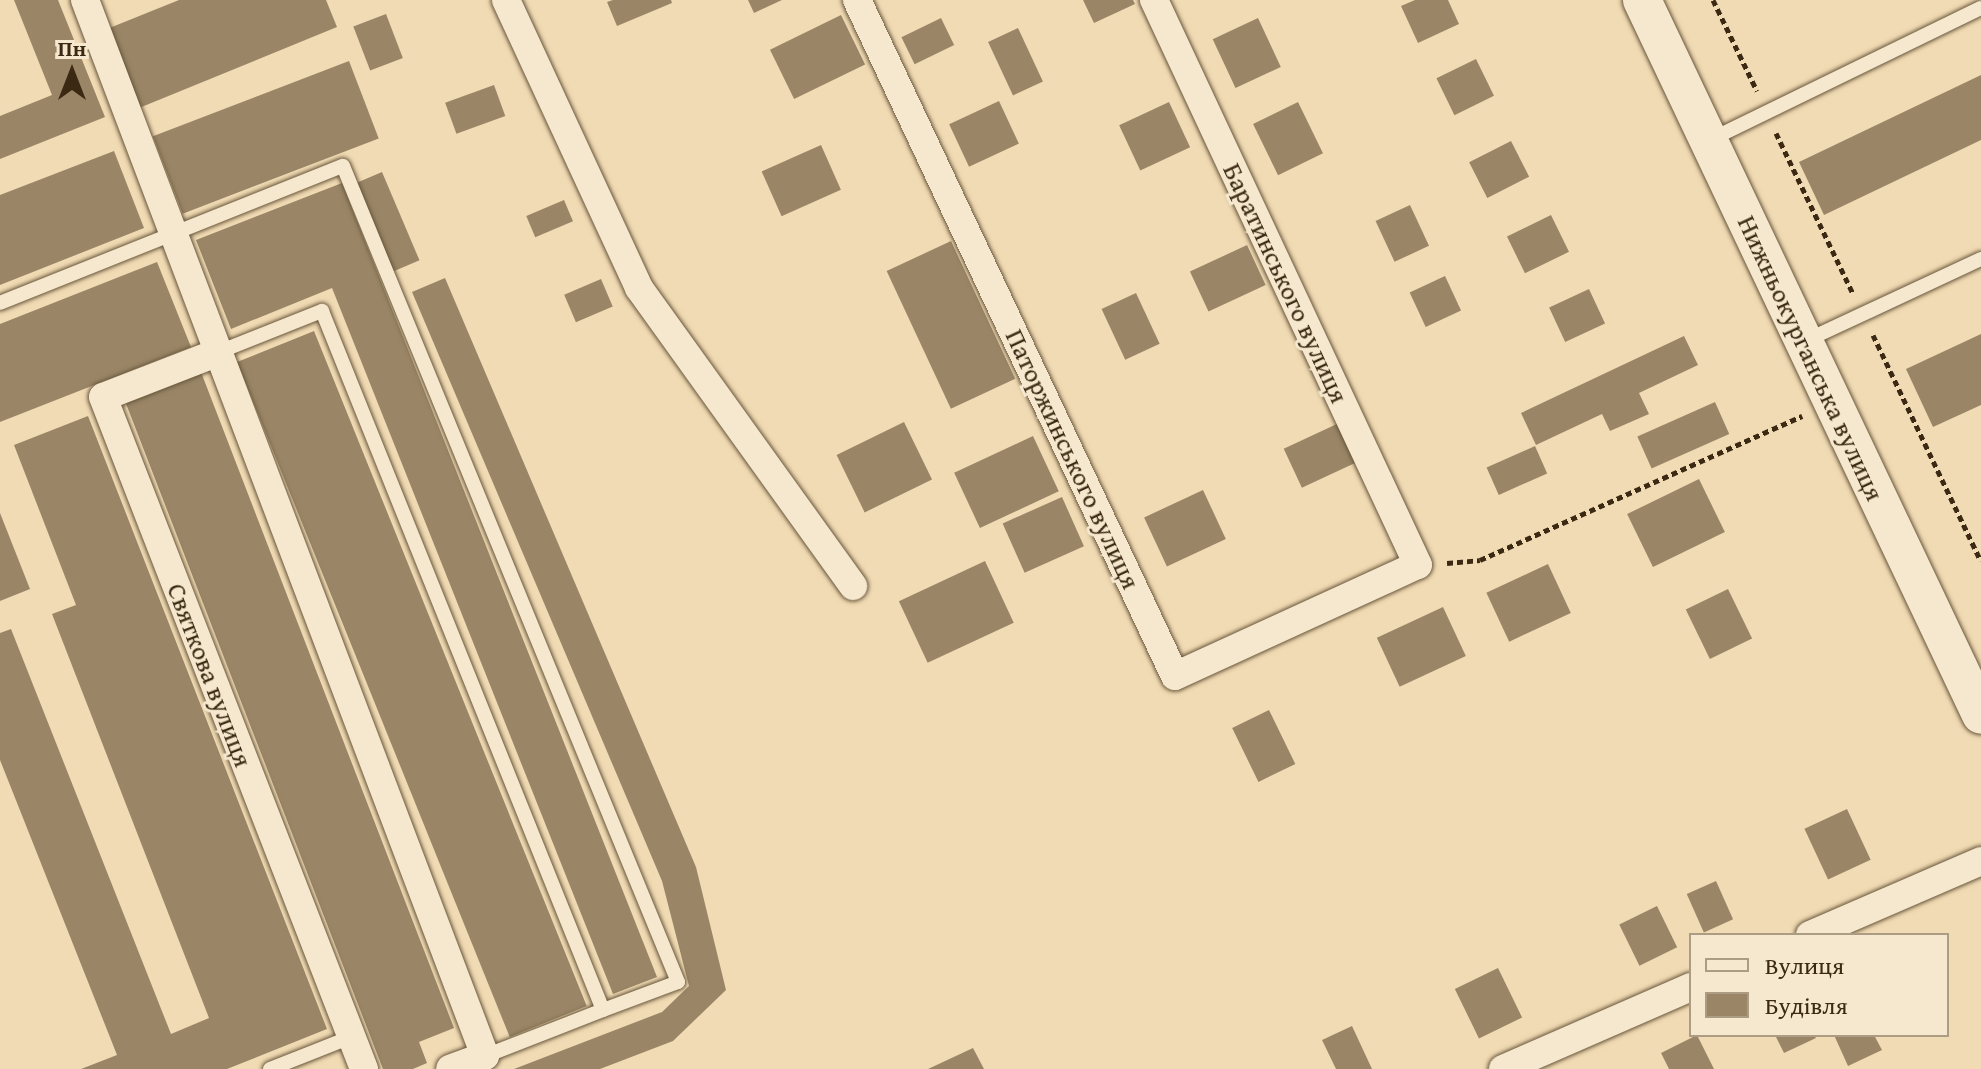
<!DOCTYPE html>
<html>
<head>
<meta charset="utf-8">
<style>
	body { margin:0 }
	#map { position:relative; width:1981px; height:1069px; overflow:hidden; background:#f1dbb4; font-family:"Gentium Book Plus",serif }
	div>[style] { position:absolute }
	.building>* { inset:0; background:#9a8667; transform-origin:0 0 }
	.path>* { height:5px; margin-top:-2.5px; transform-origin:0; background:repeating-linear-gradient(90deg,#3b2913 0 6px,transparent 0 10px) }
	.roads { filter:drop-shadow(0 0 2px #68563b) drop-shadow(0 0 2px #68563b) }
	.service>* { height:14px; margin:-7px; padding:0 7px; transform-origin:7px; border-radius:7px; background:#f6e8ce }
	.minor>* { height:28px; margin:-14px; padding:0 14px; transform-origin:14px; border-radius:14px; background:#f6e8ce }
	.secondary>* { height:38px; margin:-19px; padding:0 19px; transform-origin:19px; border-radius:19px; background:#f6e8ce }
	span { translate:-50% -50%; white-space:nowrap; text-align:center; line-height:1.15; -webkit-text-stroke:6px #f6e8ce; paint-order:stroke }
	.street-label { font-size:26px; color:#3b2913 }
	.legend { position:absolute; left:1689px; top:933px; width:260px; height:104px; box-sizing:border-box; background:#f6e8ce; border:2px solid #ab9c83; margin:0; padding:10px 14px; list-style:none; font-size:24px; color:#3b2913 }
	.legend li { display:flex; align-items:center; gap:16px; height:40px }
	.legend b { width:40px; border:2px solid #ab9c83 }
	.north { position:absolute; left:32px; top:32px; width:80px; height:80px; -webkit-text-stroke:6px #f6e8ce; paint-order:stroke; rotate:0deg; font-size:22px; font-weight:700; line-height:32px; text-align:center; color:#3b2913 }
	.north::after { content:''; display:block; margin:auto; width:28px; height:36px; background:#3b2913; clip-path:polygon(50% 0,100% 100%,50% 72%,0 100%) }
</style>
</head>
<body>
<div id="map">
	<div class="building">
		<i style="clip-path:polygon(14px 0,58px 0,105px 117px,0 159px,0 116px,52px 95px)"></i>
		<i style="clip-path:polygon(179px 0,326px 0,337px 27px,139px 108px,107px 29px)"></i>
		<i style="clip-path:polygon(613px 0,671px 0,672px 3px,617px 26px,607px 2px)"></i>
		<i style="clip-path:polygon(748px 0,782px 0,754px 13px)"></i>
		<i style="clip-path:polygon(1083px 0,1133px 0,1135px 4px,1094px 23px)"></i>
		<i style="clip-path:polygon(1415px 0,1448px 0,1459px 24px,1418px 43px,1401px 6px)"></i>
		<i style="left:386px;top:14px;width:47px;height:35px;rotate:69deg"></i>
		<i style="left:841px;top:15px;width:55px;height:79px;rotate:64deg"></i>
		<i style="left:941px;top:18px;width:30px;height:44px;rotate:64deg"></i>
		<i style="left:1258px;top:18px;width:54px;height:50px;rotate:65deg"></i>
		<i style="left:1018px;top:28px;width:59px;height:33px;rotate:65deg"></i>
		<i style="left:1476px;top:59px;width:41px;height:44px;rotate:64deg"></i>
		<i style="left:349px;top:61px;width:83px;height:210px;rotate:69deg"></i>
		<i style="clip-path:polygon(1981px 75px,1981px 140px,1824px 215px,1799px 162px)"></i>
		<i style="left:494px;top:85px;width:33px;height:52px;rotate:70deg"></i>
		<i style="left:999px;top:101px;width:47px;height:55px;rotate:65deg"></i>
		<i style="left:1169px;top:102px;width:50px;height:55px;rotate:65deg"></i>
		<i style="left:1298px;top:102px;width:57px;height:50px;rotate:64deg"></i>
		<i style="left:1511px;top:141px;width:40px;height:47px;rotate:63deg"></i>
		<i style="left:821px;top:145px;width:49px;height:65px;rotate:66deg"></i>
		<i style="clip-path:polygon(114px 151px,144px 228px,0 285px,0 195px)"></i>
		<i style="left:382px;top:172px;width:96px;height:28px;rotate:67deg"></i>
		<i style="clip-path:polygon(342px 183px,657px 977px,613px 994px,332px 288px,231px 329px,196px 240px)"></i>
		<i style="left:564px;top:200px;width:23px;height:41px;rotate:67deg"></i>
		<i style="left:1410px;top:205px;width:45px;height:38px;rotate:65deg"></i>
		<i style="left:1551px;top:215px;width:41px;height:49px;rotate:64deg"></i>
		<i style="left:951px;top:241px;width:152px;height:71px;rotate:65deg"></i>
		<i style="left:1247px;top:245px;width:44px;height:63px;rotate:65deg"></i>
		<i style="clip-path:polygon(157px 262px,191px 347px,0 422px,0 324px)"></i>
		<i style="left:1445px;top:276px;width:38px;height:39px;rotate:65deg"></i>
		<i style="clip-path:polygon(445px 278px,696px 867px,726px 990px,673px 1041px,600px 1069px,514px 1069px,662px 1012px,689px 986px,662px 881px,412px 292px)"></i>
		<i style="left:601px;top:279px;width:30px;height:40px;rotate:67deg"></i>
		<i style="left:1589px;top:289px;width:38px;height:44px;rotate:65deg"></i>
		<i style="left:1136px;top:293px;width:56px;height:38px;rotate:65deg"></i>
		<i style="left:314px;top:331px;width:728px;height:83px;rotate:68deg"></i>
		<i style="clip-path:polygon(1981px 334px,1981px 405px,1933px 427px,1906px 369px)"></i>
		<i style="clip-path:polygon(1684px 336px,1698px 365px,1639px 393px,1649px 414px,1610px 431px,1602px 414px,1536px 445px,1521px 413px)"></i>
		<i style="clip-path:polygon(201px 372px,454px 1028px,419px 1042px,427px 1063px,413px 1069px,383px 1069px,125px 401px)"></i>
		<i style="left:1715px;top:402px;width:35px;height:85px;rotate:66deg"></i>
		<i style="clip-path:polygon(88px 416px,327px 1029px,227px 1069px,81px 1069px,117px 1055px,0 760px,0 633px,11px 629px,171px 1034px,209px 1018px,52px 614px,76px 605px,14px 445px)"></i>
		<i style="left:904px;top:422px;width:64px;height:75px;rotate:64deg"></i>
		<i style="left:1339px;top:423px;width:43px;height:61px;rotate:65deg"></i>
		<i style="left:1033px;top:436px;width:61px;height:87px;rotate:65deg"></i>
		<i style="left:1535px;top:446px;width:30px;height:53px;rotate:66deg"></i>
		<i style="left:1699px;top:479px;width:59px;height:80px;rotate:64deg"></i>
		<i style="left:1203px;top:490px;width:54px;height:65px;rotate:65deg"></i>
		<i style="left:1062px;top:497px;width:54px;height:65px;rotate:66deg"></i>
		<i style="clip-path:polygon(0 513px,30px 589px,0 601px)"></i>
		<i style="left:985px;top:561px;width:68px;height:95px;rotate:65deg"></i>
		<i style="left:1548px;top:564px;width:54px;height:68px;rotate:65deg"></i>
		<i style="left:1728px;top:589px;width:55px;height:47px;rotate:64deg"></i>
		<i style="left:1443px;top:607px;width:54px;height:73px;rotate:65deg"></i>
		<i style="left:1269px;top:710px;width:60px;height:41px;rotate:64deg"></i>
		<i style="left:1847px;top:809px;width:56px;height:47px;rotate:65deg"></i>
		<i style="left:1716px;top:881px;width:42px;height:32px;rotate:66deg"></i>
		<i style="left:1657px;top:906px;width:46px;height:42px;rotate:64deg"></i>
		<i style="left:1498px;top:968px;width:55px;height:48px;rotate:64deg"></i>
		<i style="clip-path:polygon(1352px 1026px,1372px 1069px,1336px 1069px,1322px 1040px)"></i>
		<i style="clip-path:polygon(1697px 1035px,1714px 1069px,1669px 1069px,1661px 1053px)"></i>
		<i style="clip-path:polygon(1775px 1035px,1814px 1035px,1816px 1038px,1784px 1053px)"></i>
		<i style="clip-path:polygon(1834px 1035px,1874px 1035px,1882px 1050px,1848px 1066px)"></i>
		<i style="clip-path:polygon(973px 1048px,984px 1069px,928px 1069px)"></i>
	</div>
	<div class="path">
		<i style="left:1713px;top:0;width:101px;rotate:64.2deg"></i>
		<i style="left:1776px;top:133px;width:178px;rotate:64.4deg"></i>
		<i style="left:1873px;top:335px;width:250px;rotate:64.5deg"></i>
		<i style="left:1447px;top:563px;width:33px;rotate:-5deg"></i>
		<i style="left:1480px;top:560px;width:353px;rotate:-24.1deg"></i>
	</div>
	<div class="roads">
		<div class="service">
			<i style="left:1712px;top:139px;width:299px;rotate:-26deg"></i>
			<i style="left:0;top:303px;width:369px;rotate:-21.8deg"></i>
			<i style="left:343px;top:166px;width:882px;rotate:67.68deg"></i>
			<i style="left:678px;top:982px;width:80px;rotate:159.5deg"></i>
			<i style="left:1805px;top:341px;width:194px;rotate:-25deg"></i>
			<i style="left:219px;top:352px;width:111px;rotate:-21.7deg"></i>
			<i style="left:322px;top:311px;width:753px;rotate:68.1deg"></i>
			<i style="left:603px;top:1010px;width:127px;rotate:158.7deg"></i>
			<i style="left:270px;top:1069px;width:87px;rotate:-21.6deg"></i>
		</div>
		<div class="minor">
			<i style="left:85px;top:0;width:1129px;rotate:69.25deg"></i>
			<i style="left:485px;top:1056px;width:37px;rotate:160deg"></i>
			<i style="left:506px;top:0;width:317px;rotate:65.2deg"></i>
			<i style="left:639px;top:288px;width:367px;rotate:54.3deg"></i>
			<i style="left:857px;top:0;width:747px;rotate:64.81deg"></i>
			<i style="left:1175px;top:676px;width:267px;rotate:-24.6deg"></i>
			<i style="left:1418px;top:565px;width:624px;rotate:-115.04deg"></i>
			<i style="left:219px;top:352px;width:124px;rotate:158.8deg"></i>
			<i style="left:103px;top:397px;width:721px;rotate:68.77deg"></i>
			<i style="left:1810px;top:935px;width:186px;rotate:-23.4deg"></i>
			<i style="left:1503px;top:1069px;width:205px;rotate:-23.6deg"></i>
		</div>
		<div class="secondary">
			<i style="left:1642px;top:0;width:791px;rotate:64.63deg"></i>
		</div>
	</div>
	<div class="street-label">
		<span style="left:1286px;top:283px;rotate:65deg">Баратинського вулиця</span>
		<span style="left:1811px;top:358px;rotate:65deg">Нижньокурганська вулиця</span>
		<span style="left:1073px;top:459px;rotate:65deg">Паторжинського вулиця</span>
		<span style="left:210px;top:675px;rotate:69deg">Святкова вулиця</span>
	</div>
	<ul class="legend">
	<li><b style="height:10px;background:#f6e8ce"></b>Вулиця</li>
	<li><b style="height:22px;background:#9a8667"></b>Будівля</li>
	</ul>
	<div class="north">Пн</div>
</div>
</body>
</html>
